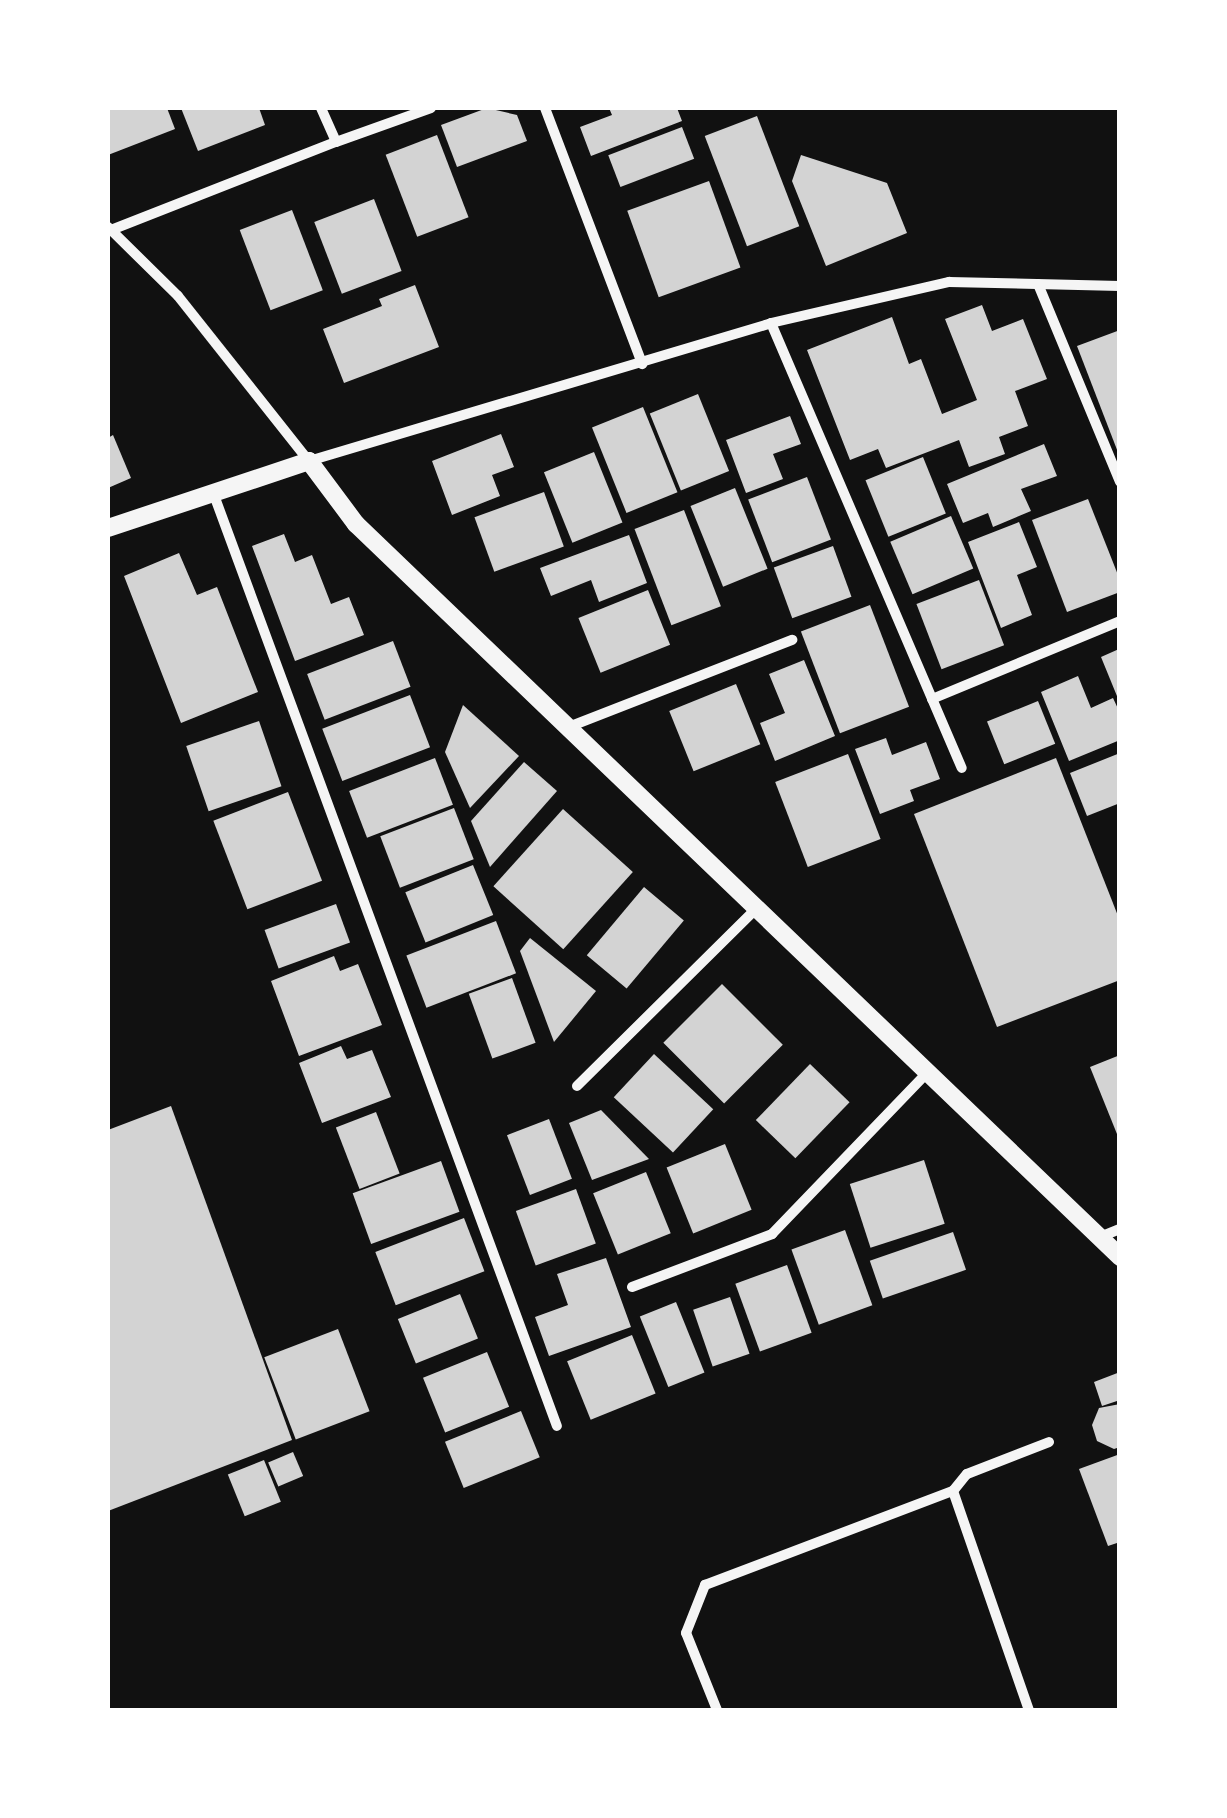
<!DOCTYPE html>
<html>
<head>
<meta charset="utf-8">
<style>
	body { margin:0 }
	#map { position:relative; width:1227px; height:1818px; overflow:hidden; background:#111; font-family:"Roboto Condensed",sans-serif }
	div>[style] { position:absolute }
	.building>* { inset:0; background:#d3d3d3; transform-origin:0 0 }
	.minor>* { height:10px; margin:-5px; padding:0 5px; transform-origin:5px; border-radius:5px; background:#f5f5f5 }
	.tertiary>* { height:18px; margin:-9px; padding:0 9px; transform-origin:9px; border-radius:9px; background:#f5f5f5 }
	span { translate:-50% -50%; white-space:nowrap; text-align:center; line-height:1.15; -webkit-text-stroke:8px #fff; paint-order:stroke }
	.frame { position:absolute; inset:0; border:110px solid #fff; pointer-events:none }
</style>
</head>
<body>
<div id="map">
	<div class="building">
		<i style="clip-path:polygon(108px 108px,167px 108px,175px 129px,108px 155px)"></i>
		<i style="clip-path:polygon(181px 108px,259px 108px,265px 125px,198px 151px)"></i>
		<i style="clip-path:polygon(487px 108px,517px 115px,527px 141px,457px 167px,441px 125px)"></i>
		<i style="clip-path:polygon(609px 108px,677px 108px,682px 121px,591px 156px,580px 127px,612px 115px)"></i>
		<i style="left:757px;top:116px;width:118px;height:56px;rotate:69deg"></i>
		<i style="left:682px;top:127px;width:34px;height:79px;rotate:69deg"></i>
		<i style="left:437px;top:135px;width:88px;height:55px;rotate:69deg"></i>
		<i style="clip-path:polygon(801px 155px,887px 183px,907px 233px,826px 266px,792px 181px)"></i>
		<i style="left:709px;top:181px;width:92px;height:87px;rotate:70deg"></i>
		<i style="left:374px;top:199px;width:77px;height:64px;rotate:69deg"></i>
		<i style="left:292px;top:210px;width:86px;height:56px;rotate:69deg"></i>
		<i style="clip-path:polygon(415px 285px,439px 347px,344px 383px,323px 329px,382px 306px,379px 299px)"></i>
		<i style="clip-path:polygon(982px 305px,992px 331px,1023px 319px,1047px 379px,1015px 391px,1028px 426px,999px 437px,1005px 454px,969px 467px,959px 440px,886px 468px,878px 449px,850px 460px,807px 350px,892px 317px,909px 364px,921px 359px,942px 414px,977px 400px,945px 319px)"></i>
		<i style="clip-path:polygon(1120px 330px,1120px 455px,1119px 455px,1077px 346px)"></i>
		<i style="left:698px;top:394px;width:83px;height:52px;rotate:68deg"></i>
		<i style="left:643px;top:407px;width:92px;height:55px;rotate:68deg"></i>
		<i style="clip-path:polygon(790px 416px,801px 444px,773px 454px,783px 479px,746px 493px,726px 440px)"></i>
		<i style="clip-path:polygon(501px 434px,514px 467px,492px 475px,500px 496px,452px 515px,432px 461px)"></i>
		<i style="clip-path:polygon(113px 435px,131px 478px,108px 488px,108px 438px)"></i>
		<i style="clip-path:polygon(1044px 444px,1057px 476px,1021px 489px,1031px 511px,993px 527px,988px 513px,963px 523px,947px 484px)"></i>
		<i style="left:594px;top:452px;width:76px;height:54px;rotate:68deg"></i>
		<i style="left:923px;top:457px;width:61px;height:62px;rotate:68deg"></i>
		<i style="left:807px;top:477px;width:67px;height:63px;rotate:69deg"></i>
		<i style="left:735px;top:488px;width:87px;height:48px;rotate:68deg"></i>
		<i style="left:544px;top:492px;width:58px;height:74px;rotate:70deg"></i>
		<i style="clip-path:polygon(1088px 499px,1120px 580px,1120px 592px,1067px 612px,1032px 520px)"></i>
		<i style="left:684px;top:510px;width:103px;height:53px;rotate:69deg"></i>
		<i style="left:951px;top:516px;width:57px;height:66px;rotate:67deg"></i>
		<i style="clip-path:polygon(1019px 522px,1037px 567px,1017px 575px,1032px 615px,1001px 628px,968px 542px)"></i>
		<i style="clip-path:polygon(284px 534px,295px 562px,312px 555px,331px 604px,349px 597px,364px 635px,295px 661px,252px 546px)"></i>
		<i style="clip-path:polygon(629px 535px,647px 583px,599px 602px,591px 580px,551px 596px,540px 568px)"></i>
		<i style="left:833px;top:546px;width:54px;height:63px;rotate:70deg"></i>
		<i style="clip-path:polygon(179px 553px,197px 595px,217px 587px,258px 692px,181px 723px,124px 576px)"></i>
		<i style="left:979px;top:580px;width:70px;height:67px;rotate:69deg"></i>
		<i style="left:648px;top:590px;width:59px;height:75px;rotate:68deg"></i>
		<i style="left:870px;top:605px;width:109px;height:74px;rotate:69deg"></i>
		<i style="left:393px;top:641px;width:49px;height:92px;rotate:69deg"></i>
		<i style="clip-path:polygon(1119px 649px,1119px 701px,1101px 657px)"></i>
		<i style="clip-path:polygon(804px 660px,835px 736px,775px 761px,760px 723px,785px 713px,769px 674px)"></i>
		<i style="clip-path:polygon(1078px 676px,1091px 708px,1113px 698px,1120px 713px,1120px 740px,1069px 761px,1041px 692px)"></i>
		<i style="left:736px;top:684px;width:65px;height:72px;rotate:68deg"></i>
		<i style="left:410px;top:695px;width:56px;height:94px;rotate:69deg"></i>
		<i style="left:1038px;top:701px;width:46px;height:55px;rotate:68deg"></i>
		<i style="clip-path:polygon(463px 705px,519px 756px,470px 808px,445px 752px)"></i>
		<i style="left:259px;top:721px;width:69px;height:77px;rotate:71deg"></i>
		<i style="clip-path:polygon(886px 738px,892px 755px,926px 742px,940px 779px,910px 790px,914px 801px,880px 814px,855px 749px)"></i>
		<i style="clip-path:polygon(1120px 753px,1120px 803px,1087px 816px,1070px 773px)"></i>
		<i style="left:848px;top:754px;width:91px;height:78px;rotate:69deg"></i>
		<i style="left:435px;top:758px;width:50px;height:92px;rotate:69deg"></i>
		<i style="clip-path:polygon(1056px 758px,1120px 921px,1120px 980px,997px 1027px,914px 814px)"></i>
		<i style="clip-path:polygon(524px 762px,557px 791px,490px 867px,471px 821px)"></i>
		<i style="left:288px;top:792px;width:95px;height:80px;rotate:69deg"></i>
		<i style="left:454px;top:808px;width:55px;height:79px;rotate:69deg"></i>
		<i style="left:563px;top:809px;width:94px;height:104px;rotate:42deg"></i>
		<i style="left:473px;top:865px;width:54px;height:73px;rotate:68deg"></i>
		<i style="left:644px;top:887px;width:52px;height:89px;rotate:40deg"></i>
		<i style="left:336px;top:904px;width:41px;height:76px;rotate:70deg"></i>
		<i style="left:496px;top:921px;width:56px;height:96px;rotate:69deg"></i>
		<i style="clip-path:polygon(530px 938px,596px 991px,554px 1042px,520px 951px)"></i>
		<i style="clip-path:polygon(334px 956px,340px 971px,358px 964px,382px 1025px,299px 1056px,271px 981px)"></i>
		<i style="left:512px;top:978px;width:69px;height:46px;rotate:70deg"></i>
		<i style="left:722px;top:984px;width:86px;height:83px;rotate:45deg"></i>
		<i style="clip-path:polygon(341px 1046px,347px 1059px,372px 1050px,391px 1097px,322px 1123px,299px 1063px)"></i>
		<i style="left:654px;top:1054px;width:81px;height:59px;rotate:43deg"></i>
		<i style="clip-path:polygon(1120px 1055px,1120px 1139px,1119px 1139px,1090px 1067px)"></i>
		<i style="left:810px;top:1064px;width:55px;height:78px;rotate:44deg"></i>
		<i style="clip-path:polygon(171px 1106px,292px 1440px,108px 1511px,108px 1130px)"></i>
		<i style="clip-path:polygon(601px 1110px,649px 1159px,592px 1180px,569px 1123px)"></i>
		<i style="left:376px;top:1112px;width:66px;height:43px;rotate:69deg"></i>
		<i style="left:549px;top:1119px;width:64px;height:45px;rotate:69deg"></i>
		<i style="left:725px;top:1144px;width:71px;height:63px;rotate:68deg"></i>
		<i style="left:924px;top:1160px;width:67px;height:78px;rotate:72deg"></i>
		<i style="left:441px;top:1161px;width:54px;height:94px;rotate:70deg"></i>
		<i style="left:646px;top:1172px;width:66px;height:57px;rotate:68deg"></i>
		<i style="left:576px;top:1189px;width:58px;height:64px;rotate:70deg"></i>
		<i style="left:464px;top:1218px;width:57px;height:95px;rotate:69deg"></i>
		<i style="left:845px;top:1230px;width:80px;height:57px;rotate:70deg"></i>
		<i style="left:953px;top:1232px;width:40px;height:88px;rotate:71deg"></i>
		<i style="clip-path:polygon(606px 1258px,631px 1327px,549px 1356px,535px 1317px,568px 1305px,557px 1274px)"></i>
		<i style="left:787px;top:1265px;width:72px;height:55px;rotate:70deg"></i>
		<i style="left:460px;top:1294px;width:48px;height:67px;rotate:68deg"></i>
		<i style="left:730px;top:1297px;width:60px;height:39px;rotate:71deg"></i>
		<i style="left:676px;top:1302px;width:76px;height:39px;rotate:68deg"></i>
		<i style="left:338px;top:1329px;width:88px;height:79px;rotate:69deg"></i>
		<i style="left:632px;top:1335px;width:63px;height:70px;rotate:68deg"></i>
		<i style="left:487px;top:1352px;width:59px;height:69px;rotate:68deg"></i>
		<i style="clip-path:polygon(1120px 1372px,1120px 1400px,1102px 1406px,1094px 1382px)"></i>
		<i style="clip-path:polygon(1120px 1404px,1120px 1447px,1114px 1449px,1097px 1441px,1092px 1425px,1099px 1408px)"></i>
		<i style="left:521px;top:1411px;width:50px;height:82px;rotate:68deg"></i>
		<i style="left:293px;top:1452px;width:26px;height:27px;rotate:67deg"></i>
		<i style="clip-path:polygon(1120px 1454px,1120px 1542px,1108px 1546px,1079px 1469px)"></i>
		<i style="left:264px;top:1460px;width:45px;height:39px;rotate:68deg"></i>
	</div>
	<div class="minor">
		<i style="left:321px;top:108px;width:37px;rotate:66deg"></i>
		<i style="left:336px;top:142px;width:101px;rotate:-19.7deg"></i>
		<i style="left:545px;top:108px;width:274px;rotate:69.2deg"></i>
		<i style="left:108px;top:227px;width:98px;rotate:44.6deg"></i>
		<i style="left:178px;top:296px;width:211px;rotate:51.6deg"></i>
		<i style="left:309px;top:461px;width:482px;rotate:-16.6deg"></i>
		<i style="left:771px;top:323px;width:183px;rotate:-13deg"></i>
		<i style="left:949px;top:282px;width:171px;rotate:1.3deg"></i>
		<i style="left:111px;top:230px;width:242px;rotate:-21.4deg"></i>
		<i style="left:1038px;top:284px;width:214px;rotate:67.5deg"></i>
		<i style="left:771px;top:323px;width:484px;rotate:66.8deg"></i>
		<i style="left:214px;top:495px;width:992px;rotate:69.78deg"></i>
		<i style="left:932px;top:699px;width:204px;rotate:-22.5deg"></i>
		<i style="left:566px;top:728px;width:243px;rotate:-21.3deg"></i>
		<i style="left:577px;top:1086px;width:250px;rotate:-44.7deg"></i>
		<i style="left:1100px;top:1237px;width:22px;rotate:-22deg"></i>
		<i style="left:632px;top:1287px;width:150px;rotate:-20.7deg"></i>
		<i style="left:772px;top:1234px;width:223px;rotate:-46.1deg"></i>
		<i style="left:953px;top:1491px;width:232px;rotate:70.9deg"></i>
		<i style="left:717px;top:1710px;width:83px;rotate:-111.9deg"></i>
		<i style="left:686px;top:1633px;width:52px;rotate:-68.4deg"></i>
		<i style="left:705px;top:1585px;width:265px;rotate:-20.8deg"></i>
		<i style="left:953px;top:1491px;width:22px;rotate:-51deg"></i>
		<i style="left:967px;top:1474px;width:88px;rotate:-21.3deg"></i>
	</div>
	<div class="tertiary">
		<i style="left:108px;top:528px;width:212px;rotate:-18.4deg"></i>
		<i style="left:309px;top:461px;width:79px;rotate:53.3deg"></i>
		<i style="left:356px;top:524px;width:1059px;rotate:43.81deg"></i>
	</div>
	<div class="frame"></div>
</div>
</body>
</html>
